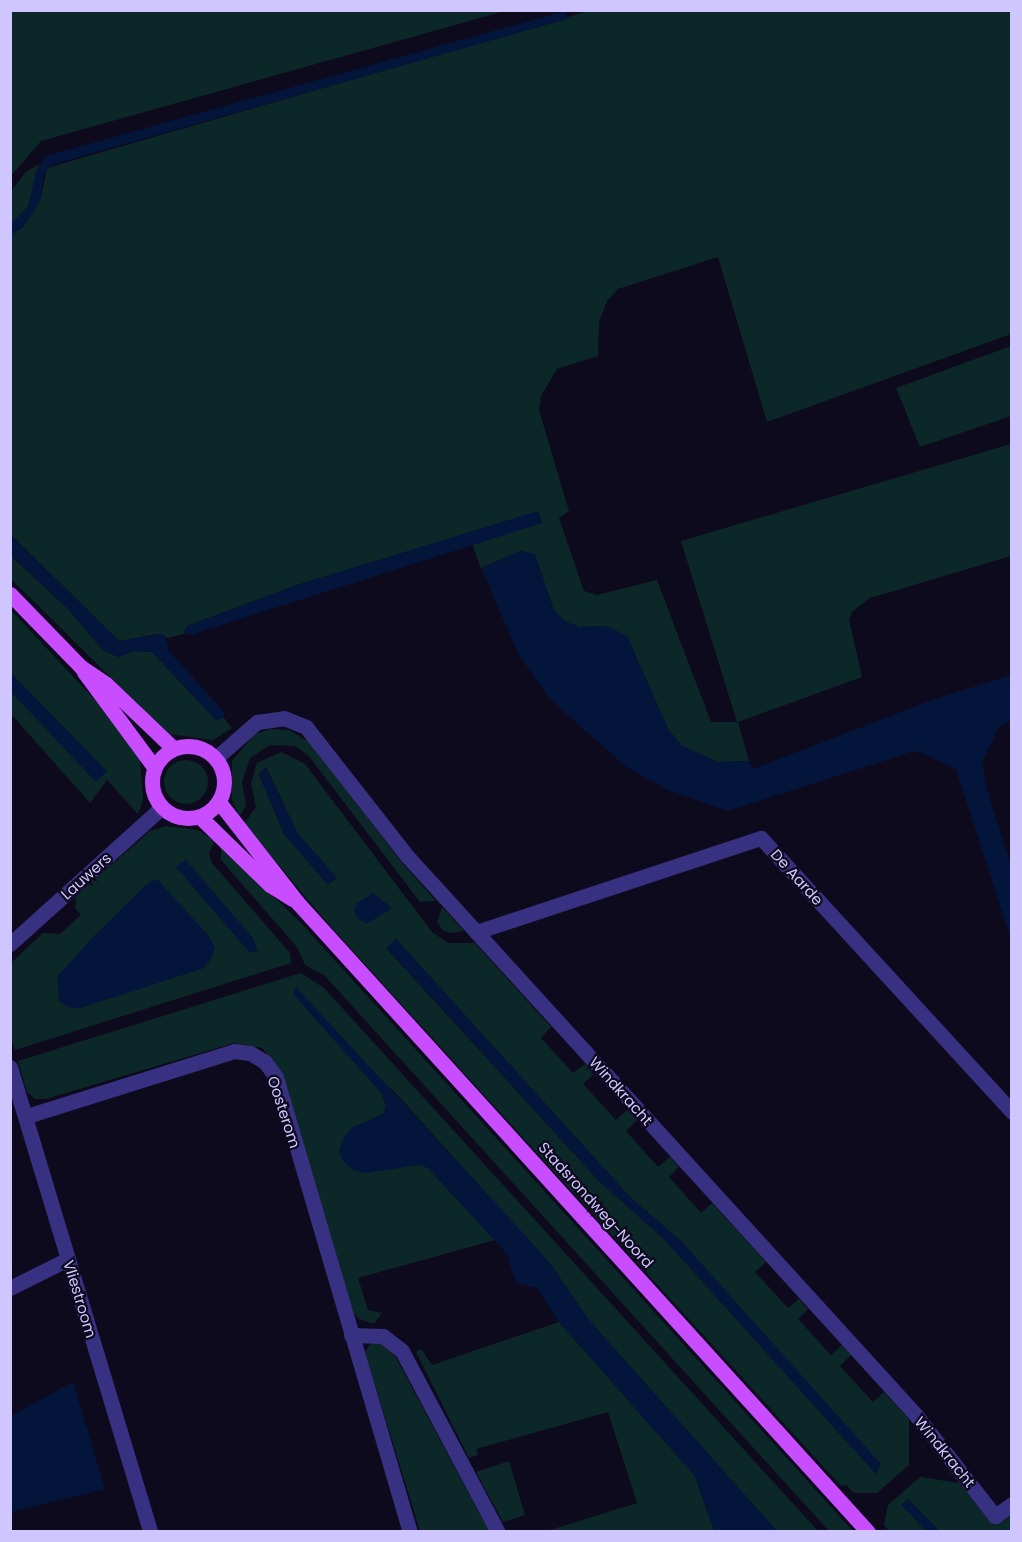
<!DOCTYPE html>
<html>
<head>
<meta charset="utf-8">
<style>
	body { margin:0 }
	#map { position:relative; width:1022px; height:1542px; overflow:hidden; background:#0e0a1e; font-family:Poppins,sans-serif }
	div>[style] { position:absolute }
	.green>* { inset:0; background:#0c2728 }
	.round { border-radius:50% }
	.water>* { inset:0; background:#04153c }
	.street>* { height:15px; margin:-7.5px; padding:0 7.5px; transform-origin:7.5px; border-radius:7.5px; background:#383081 }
	.primary>* { height:15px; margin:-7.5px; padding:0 7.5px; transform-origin:7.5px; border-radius:7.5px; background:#c84dff }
	.primary>.ring { margin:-7.5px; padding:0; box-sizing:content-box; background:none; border:15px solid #c84dff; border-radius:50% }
	span { translate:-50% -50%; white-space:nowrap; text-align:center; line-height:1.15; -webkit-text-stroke:4.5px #0e0a1e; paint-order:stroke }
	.street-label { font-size:15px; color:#d0c6ff }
	.frame { position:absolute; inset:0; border:12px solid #d0c6ff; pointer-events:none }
</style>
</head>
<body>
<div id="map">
	<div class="green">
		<i style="clip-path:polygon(11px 10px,505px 10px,505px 11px,41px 141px,11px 176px)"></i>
		<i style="clip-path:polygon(589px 11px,1011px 11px,1011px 334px,767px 422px,718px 257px,618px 289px,607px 301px,599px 322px,598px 356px,557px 369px,541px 396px,539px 410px,569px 511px,559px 518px,584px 591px,597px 595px,657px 580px,711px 722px,737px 722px,681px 541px,1011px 444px,1011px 556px,870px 598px,852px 612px,849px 620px,862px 677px,738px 722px,749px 761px,718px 762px,682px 746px,668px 729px,627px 636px,606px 626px,580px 627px,566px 622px,554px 611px,534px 554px,521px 551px,481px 568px,472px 544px,542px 523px,538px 512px,297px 585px,187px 626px,183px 634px,168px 638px,158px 634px,119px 641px,11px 535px,10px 235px,23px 227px,40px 201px,47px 168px)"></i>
		<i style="clip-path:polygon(39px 164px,28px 207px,11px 224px,10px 192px,26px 172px)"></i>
		<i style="clip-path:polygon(1011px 346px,1011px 416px,920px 447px,896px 388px)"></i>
		<i style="clip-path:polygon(10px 555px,67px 608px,103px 650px,118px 657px,135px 651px,152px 652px,216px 720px,224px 718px,232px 728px,213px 740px,168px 734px,11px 579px)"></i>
		<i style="clip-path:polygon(10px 609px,96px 701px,140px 759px,143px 800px,138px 814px,107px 780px,90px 803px,11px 714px)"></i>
		<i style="clip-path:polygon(269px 729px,289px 730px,309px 742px,403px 864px,436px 901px,420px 902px,308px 755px,295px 746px,270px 745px,250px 758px,242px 782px,246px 806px,239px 817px,232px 800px,232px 761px,254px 735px)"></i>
		<i style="clip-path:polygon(evenodd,281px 752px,305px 764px,432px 932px,448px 943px,475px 943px,551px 1027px,541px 1038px,573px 1073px,585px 1064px,594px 1074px,583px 1084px,616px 1120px,627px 1110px,637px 1120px,626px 1131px,658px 1167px,670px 1157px,679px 1167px,669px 1177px,701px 1213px,712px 1203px,766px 1262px,755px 1272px,788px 1308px,799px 1299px,808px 1309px,798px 1319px,831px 1355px,842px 1345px,851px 1355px,840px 1366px,873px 1402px,884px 1392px,909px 1419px,909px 1465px,877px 1493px,854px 1493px,846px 1485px,841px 1486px,332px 928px,244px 824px,256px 807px,251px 783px,257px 763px,281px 752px,266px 767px,298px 834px,337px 878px,328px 884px,284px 834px,259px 775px,266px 767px,281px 752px,396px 939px,629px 1196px,683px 1243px,800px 1377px,876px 1474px,664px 1239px,599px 1181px,387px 949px,396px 939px)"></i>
		<i class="round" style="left:164px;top:760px;width:44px;height:44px"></i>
		<i style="clip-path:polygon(evenodd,165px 826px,198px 830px,215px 841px,209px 853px,212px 863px,290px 953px,291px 963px,15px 1050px,11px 1039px,11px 963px,43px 933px,60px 934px,81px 915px,75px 908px,76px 896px,150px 831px,165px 826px,186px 860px,254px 954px,177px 867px,186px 860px)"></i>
		<i style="clip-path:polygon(221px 846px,301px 923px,853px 1531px,829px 1531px,325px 976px,305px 965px,297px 947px,221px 860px)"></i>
		<i style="clip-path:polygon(442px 907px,464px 931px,451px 933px,442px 930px,437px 922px)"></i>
		<i style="clip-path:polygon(301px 973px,324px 988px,818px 1531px,777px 1531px,588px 1319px,552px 1266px,390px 1087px,382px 1094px,386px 1106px,383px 1114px,352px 1128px,428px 1168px,495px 1240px,358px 1278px,368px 1310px,382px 1313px,374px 1324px,359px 1319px,353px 1312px,282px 1073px,262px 1048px,234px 1043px,46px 1099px,35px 1099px,27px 1092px,18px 1061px)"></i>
		<i style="clip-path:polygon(559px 1322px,695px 1476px,714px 1531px,547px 1531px,637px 1503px,608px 1412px,476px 1449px,478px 1455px,469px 1458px,416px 1352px,421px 1349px,432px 1365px)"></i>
		<i style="clip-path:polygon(372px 1342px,384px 1345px,395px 1356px,489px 1531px,420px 1531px,365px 1352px)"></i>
		<i style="clip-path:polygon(509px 1461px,525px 1515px,503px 1522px,476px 1472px)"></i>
		<i style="clip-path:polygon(920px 1477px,959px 1483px,993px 1525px,1011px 1515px,1011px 1531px,939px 1531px,908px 1499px,902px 1505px,926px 1531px,889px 1531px,884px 1525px,888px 1505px)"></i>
	</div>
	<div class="water">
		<i style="clip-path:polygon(565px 11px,567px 19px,51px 165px,44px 173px,40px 201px,23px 227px,11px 235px,11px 224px,28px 207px,36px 172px,46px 156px)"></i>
		<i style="clip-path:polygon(538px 511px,542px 523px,193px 634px,183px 634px,187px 626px,297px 585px)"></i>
		<i style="clip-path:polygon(10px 535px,119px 641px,164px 634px,169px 651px,224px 712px,224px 718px,216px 720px,152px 652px,135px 651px,118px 657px,103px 650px,67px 608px,11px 555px)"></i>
		<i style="clip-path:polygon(521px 551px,535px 554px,554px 610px,566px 622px,580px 627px,606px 626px,627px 636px,668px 729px,682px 746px,718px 762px,749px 761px,753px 769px,932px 700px,1011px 675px,1011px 720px,999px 727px,982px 762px,986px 787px,1011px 865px,1011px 939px,956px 769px,925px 754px,914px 751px,728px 811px,668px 790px,625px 766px,550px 699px,519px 655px,481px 568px)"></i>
		<i style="clip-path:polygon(11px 673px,107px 771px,96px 782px,11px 692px)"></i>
		<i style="clip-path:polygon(265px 767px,298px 834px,337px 878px,327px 884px,284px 834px,259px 774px)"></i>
		<i style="clip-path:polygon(186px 860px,253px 938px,258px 951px,249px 952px,176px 867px)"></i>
		<i style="clip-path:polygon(157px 879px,209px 936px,215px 948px,211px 959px,204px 968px,81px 1008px,70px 1008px,59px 1001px,57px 977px,93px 937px,149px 882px)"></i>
		<i style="clip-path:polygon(373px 893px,392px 908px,367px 924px,357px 918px,354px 910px,357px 903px)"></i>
		<i style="clip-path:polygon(396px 939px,629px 1196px,683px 1243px,881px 1464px,876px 1474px,664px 1239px,599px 1181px,387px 948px)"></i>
		<i style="clip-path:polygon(296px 987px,524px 1234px,552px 1266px,588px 1319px,777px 1531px,714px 1531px,695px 1476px,559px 1322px,537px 1288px,516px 1283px,507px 1254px,428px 1168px,420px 1165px,365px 1173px,353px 1170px,343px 1161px,339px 1151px,344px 1137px,352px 1128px,383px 1114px,386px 1106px,382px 1094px,293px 994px)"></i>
		<i style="clip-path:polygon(73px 1382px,105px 1489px,11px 1512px,11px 1416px)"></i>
		<i style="clip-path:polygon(908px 1499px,934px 1525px,939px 1531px,926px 1531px,902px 1505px)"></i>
	</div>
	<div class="street">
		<i style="left:216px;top:758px;width:55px;rotate:-41.3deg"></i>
		<i style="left:257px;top:722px;width:27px;rotate:-8deg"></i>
		<i style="left:284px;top:718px;width:24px;rotate:22deg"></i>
		<i style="left:306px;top:727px;width:165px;rotate:51.9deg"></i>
		<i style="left:408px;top:857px;width:753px;rotate:47.69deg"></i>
		<i style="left:915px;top:1414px;width:130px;rotate:51.9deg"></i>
		<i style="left:995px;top:1516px;width:21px;rotate:-35deg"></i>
		<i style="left:476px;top:932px;width:300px;rotate:-18.3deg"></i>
		<i style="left:761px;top:838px;width:372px;rotate:47.5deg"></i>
		<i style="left:10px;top:944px;width:203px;rotate:-42deg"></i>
		<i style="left:10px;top:1067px;width:486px;rotate:73.2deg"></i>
		<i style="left:27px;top:1116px;width:217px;rotate:-17.4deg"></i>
		<i style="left:234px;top:1051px;width:16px;rotate:7deg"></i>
		<i style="left:250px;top:1053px;width:17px;rotate:31deg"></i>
		<i style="left:265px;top:1062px;width:19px;rotate:54deg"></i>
		<i style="left:276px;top:1077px;width:474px;rotate:73.6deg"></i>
		<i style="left:10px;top:1288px;width:65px;rotate:-26.6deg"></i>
		<i style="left:351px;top:1335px;width:32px;rotate:2deg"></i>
		<i style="left:383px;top:1336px;width:24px;rotate:38deg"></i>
		<i style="left:402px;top:1351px;width:205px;rotate:62.1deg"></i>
	</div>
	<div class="primary">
		<i style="left:10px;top:594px;width:102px;rotate:45.8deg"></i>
		<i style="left:81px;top:667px;width:30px;rotate:34deg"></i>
		<i style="left:106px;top:684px;width:93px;rotate:43.7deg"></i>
		<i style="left:84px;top:672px;width:118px;rotate:53.6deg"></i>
		<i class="ring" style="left:152px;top:746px;width:57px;height:57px"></i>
		<i style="left:219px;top:802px;width:127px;rotate:52deg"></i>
		<i style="left:297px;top:902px;width:850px;rotate:47.81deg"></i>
		<i style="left:200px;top:817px;width:98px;rotate:44.2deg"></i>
		<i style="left:270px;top:885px;width:26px;rotate:32deg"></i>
	</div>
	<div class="street-label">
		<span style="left:86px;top:876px;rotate:-42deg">Lauwers</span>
		<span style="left:797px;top:877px;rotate:48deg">De Aarde</span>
		<span style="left:621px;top:1091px;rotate:48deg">Windkracht</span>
		<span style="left:284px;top:1112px;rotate:72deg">Oosterom</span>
		<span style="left:596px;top:1205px;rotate:48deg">Stadsrondweg-Noord</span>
		<span style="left:80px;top:1299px;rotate:73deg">Vliestroom</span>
		<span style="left:945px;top:1452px;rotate:51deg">Windkracht</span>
	</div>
	<div class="frame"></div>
</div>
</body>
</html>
